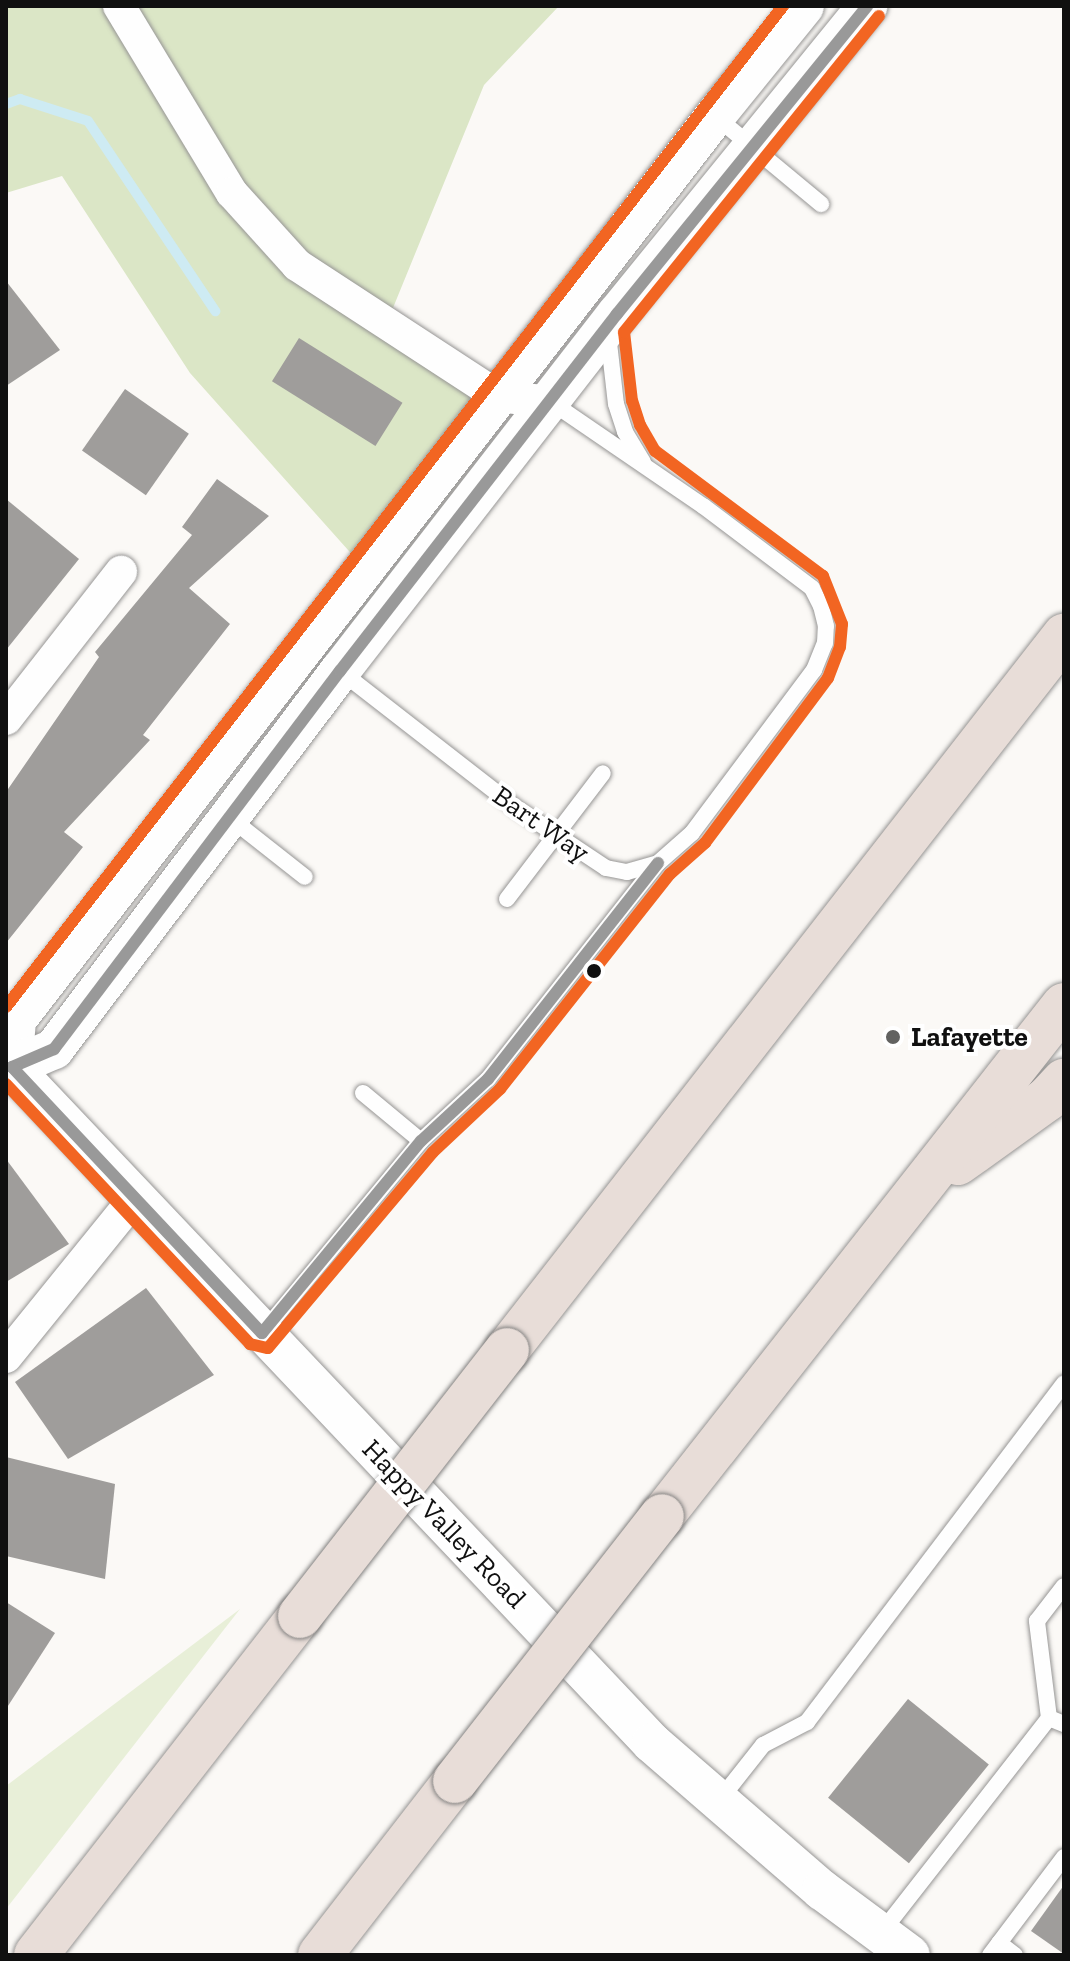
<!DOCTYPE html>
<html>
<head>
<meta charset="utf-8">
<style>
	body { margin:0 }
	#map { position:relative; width:1070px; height:1961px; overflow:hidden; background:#fbf9f6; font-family:"Zilla Slab",serif }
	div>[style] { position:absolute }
	.green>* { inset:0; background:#e8efd8 }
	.forest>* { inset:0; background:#dbe6c6 }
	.stream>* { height:10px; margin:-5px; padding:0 5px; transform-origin:5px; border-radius:5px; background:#ceebf3 }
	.building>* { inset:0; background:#9f9d9b; transform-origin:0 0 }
	.roads { filter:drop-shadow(0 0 2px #969594) drop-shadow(0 0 2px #969594) }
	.service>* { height:16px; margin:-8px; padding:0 8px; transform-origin:8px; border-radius:8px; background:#fefefe }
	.minor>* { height:32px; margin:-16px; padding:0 16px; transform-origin:16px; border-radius:16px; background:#fefefe }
	.tertiary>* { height:40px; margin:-20px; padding:0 20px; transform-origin:20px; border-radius:20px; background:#fefefe }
	.motorway>* { height:44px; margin:-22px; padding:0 22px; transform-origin:22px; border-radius:22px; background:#e8ddd8 }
	.bridges { filter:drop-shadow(0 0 2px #838281) drop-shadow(0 0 2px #838281) }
	.motorway-bridge>* { height:44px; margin:-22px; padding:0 22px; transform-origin:22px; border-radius:22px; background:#e8ddd8 }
	.bus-1>* { height:12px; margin:-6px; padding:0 6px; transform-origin:6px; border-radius:6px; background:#999 }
	.bus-2>* { height:12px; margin:-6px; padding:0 6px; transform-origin:6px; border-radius:6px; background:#f26522 }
	.dots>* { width:22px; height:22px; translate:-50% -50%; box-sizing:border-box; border:4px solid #fff; border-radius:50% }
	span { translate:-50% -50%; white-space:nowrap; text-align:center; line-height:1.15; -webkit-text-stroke:8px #fff; paint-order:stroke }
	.street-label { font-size:28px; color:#101010 }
	.poi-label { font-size:28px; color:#101010; font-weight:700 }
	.left { translate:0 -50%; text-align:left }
	.frame { position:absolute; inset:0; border:8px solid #101010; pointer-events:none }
</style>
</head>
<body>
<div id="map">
	<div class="green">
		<i style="clip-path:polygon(240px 1609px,6px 1909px,6px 1786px)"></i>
	</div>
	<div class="forest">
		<i style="clip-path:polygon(6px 6px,559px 6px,484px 85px,386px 325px,498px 396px,365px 569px,190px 373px,62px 176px,6px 193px)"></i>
	</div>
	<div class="stream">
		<i style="left:6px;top:104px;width:15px;rotate:-20deg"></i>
		<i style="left:20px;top:99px;width:71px;rotate:17.9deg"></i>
		<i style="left:88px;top:121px;width:229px;rotate:56.2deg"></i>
	</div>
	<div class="building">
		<i style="clip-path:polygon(6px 281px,60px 350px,6px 386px)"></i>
		<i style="left:299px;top:338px;width:122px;height:51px;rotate:32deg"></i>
		<i style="left:125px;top:389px;width:78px;height:75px;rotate:35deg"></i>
		<i style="clip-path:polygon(217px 479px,269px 516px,189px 588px,230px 624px,143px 735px,150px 740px,64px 832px,83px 847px,6px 943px,6px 792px,99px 657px,95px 652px,192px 535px,182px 527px)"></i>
		<i style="clip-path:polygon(6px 499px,79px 559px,6px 650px)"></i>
		<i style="clip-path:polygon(6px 1159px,69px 1244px,6px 1282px)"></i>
		<i style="clip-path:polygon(146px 1288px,214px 1375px,68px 1459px,15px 1382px)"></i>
		<i style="clip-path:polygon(6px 1457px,115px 1484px,105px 1579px,6px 1556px)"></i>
		<i style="clip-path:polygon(6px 1602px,55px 1633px,6px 1709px)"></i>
		<i style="left:908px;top:1699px;width:104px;height:127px;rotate:39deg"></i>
		<i style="clip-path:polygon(1064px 1885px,1064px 1954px,1031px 1931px)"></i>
	</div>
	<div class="roads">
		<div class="service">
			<i style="left:715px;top:116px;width:138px;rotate:39.7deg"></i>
			<i style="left:608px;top:334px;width:70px;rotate:83.5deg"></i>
			<i style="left:616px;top:404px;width:29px;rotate:72deg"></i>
			<i style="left:625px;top:432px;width:35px;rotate:59deg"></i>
			<i style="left:339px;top:670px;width:224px;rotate:37.9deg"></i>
			<i style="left:516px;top:808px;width:108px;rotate:33.7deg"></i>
			<i style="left:606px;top:868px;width:21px;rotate:11deg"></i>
			<i style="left:627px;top:872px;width:32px;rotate:-16deg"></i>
			<i style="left:658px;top:863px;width:45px;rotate:-41.4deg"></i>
			<i style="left:692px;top:833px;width:204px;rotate:-53.2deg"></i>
			<i style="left:814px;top:670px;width:29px;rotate:-68deg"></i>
			<i style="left:825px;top:643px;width:17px;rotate:-87deg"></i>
			<i style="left:826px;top:626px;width:21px;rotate:-104deg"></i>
			<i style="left:821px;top:606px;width:20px;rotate:-117deg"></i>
			<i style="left:812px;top:588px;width:136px;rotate:-143deg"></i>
			<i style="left:703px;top:506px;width:184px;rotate:-145.6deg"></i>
			<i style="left:230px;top:818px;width:95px;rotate:38.2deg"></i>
			<i style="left:507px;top:899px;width:158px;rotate:-52.7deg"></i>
			<i style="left:363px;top:1093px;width:75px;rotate:39.6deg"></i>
			<i style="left:263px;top:1332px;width:248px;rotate:-50.4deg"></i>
			<i style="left:421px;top:1141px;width:91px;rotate:-42.8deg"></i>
			<i style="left:488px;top:1079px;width:273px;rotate:-51.8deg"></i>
			<i style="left:1049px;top:1718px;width:98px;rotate:-97.1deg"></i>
			<i style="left:1037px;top:1621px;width:44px;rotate:-52.4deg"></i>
			<i style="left:718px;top:1802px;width:73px;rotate:-51.7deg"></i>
			<i style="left:763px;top:1745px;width:50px;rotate:-27.6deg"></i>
			<i style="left:807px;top:1722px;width:425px;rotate:-52.8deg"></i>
			<i style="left:881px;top:1933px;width:273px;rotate:-52deg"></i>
			<i style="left:1049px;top:1718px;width:16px;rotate:22deg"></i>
			<i style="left:999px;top:1943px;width:20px;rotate:37deg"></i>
			<i style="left:990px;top:1955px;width:123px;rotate:-52.9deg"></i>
		</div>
		<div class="minor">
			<i style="left:119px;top:6px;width:218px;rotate:58.9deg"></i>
			<i style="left:232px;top:193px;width:97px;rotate:47.9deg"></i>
			<i style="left:297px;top:265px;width:240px;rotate:33.1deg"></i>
			<i style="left:498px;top:396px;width:53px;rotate:6.5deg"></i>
			<i style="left:6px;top:719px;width:187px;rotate:-52deg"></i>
			<i style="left:6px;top:1357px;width:203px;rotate:-51deg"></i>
		</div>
		<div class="tertiary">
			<i style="left:6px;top:1061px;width:939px;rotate:46.55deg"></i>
			<i style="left:652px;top:1743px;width:225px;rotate:40.9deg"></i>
			<i style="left:822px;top:1890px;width:109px;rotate:36.5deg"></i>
			<i style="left:12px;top:1067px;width:46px;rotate:-23.2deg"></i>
			<i style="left:54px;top:1049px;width:474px;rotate:-52.9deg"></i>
			<i style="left:340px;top:671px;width:452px;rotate:-52.2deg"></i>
			<i style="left:617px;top:314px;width:397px;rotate:-50.9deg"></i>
			<i style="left:12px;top:1067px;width:47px;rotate:-85.1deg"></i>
			<i style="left:16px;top:1020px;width:1143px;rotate:-52.29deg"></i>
			<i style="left:715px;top:116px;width:141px;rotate:-51deg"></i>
		</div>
		<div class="motorway">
			<i style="left:958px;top:1163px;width:110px;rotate:-35.7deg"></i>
			<i style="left:1047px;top:1099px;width:25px;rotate:-47deg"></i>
			<i style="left:507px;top:1350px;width:906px;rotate:-52.04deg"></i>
			<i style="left:662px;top:1516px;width:650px;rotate:-51.81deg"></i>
			<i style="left:36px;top:1955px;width:430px;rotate:-52.1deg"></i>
			<i style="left:320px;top:1955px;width:220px;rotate:-52.2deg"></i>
		</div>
	</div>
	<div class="bridges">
		<div class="motorway-bridge">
			<i style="left:300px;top:1616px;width:337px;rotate:-52.1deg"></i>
			<i style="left:455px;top:1781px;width:336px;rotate:-52deg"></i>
		</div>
	</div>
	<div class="bus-1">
		<i style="left:12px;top:1067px;width:46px;rotate:-23.2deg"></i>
		<i style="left:54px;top:1049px;width:474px;rotate:-52.9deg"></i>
		<i style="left:340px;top:671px;width:452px;rotate:-52.2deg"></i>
		<i style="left:617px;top:314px;width:397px;rotate:-50.9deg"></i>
		<i style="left:12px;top:1067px;width:365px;rotate:46.8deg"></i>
		<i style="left:262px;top:1333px;width:249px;rotate:-50.4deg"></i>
		<i style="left:421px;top:1141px;width:91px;rotate:-42.8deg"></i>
		<i style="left:488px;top:1079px;width:275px;rotate:-51.8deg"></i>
	</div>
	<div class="bus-2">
		<i style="left:6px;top:1007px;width:1267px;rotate:-52.18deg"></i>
		<i style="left:6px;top:1084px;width:357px;rotate:46.8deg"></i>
		<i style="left:250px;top:1344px;width:18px;rotate:13deg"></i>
		<i style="left:268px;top:1348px;width:256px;rotate:-49.9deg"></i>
		<i style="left:433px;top:1152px;width:92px;rotate:-43.2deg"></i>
		<i style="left:500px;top:1089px;width:274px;rotate:-51.7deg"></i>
		<i style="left:670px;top:874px;width:47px;rotate:-41.5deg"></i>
		<i style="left:705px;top:843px;width:206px;rotate:-53.3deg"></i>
		<i style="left:828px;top:678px;width:33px;rotate:-69deg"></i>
		<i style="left:840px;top:647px;width:23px;rotate:-85deg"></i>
		<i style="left:842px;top:624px;width:52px;rotate:-111.6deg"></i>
		<i style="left:823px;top:576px;width:209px;rotate:-143.3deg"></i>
		<i style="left:655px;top:451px;width:30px;rotate:-120deg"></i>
		<i style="left:640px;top:425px;width:25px;rotate:-108deg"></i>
		<i style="left:632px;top:401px;width:69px;rotate:-96.6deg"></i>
		<i style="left:624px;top:332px;width:406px;rotate:-51.1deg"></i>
	</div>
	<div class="dots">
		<i style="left:594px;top:971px;background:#101010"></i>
		<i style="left:893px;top:1037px;background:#626260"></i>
	</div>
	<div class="street-label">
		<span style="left:541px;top:824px;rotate:35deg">Bart Way</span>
		<span style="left:444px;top:1524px;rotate:46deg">Happy Valley Road</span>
	</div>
	<div class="poi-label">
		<span class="left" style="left:911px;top:1037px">Lafayette</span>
	</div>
	<div class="frame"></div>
</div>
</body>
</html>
